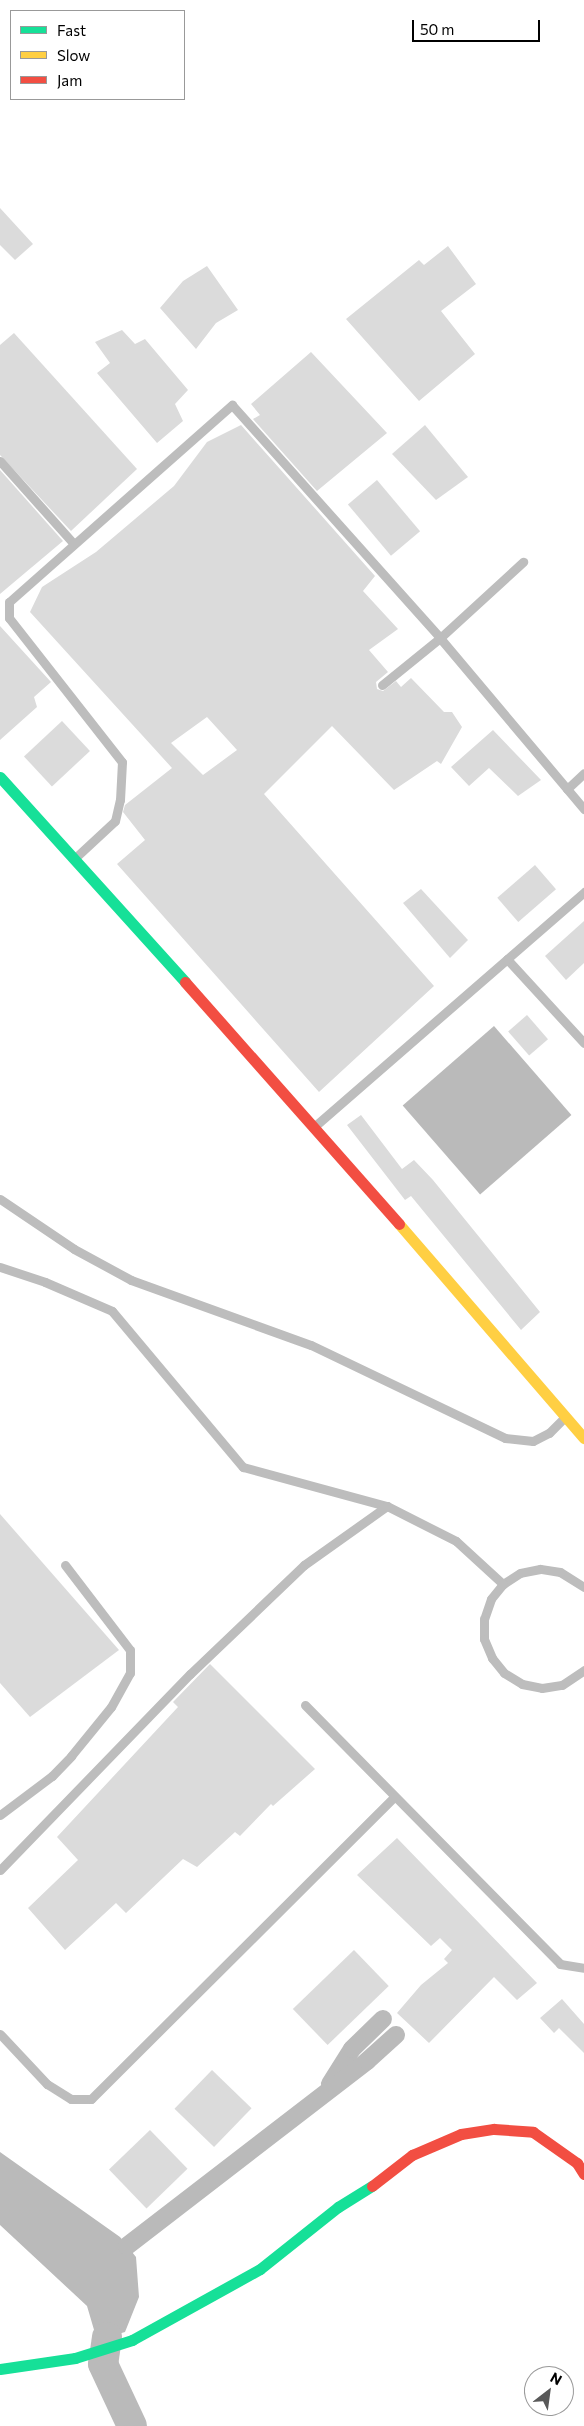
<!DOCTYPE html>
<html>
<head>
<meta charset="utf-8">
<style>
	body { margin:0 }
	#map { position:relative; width:584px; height:2426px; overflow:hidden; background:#fff; font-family:Commissioner,sans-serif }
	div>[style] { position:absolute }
	.water>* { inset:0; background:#bababa; transform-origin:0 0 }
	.canal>* { height:18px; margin:-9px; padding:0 9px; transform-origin:9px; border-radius:9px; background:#bababa }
	.river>* { height:30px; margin:-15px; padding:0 15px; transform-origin:15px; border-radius:15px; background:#bababa }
	.building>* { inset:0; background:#dbdbdb; transform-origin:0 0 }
	.lane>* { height:9px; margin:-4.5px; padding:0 4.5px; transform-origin:4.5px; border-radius:4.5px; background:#bdbdbd }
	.fast>* { height:11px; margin:-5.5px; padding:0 5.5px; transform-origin:5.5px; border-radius:5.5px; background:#16e098 }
	.slow>* { height:11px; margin:-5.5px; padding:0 5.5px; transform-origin:5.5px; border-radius:5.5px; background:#ffcf43 }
	.jam>* { height:11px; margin:-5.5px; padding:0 5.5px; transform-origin:5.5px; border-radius:5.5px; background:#f24e42 }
	span { translate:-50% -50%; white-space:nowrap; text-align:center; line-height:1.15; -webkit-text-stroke:4px #fff; paint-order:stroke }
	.legend { position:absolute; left:10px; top:10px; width:175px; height:90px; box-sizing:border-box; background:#fff; border:1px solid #999; margin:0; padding:6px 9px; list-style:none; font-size:15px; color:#000 }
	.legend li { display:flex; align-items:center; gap:10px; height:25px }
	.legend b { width:25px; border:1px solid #999 }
	.north { position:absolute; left:524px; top:2366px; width:50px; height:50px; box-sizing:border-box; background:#fff; border:1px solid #999; border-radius:50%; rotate:30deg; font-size:14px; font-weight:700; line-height:20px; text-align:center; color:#000 }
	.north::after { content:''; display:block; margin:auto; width:18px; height:22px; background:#595959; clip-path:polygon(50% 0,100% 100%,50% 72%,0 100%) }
	.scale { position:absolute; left:412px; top:20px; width:128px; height:22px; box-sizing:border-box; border:2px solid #000; border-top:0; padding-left:6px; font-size:15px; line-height:18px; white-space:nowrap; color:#000; -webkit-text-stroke:4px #fff; paint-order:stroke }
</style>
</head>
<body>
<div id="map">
	<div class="water">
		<i style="left:494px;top:1026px;width:118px;height:121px;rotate:49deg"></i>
		<i style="clip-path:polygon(0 2152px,120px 2237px,136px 2257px,139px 2297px,125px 2332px,97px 2340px,87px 2306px,0 2225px)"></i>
	</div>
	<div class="canal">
		<i style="left:330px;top:2084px;width:41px;rotate:-57.8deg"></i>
		<i style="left:352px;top:2049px;width:43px;rotate:-44.1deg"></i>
		<i style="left:127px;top:2246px;width:303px;rotate:-37.6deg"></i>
		<i style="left:367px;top:2061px;width:39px;rotate:-42deg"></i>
	</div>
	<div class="river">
		<i style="left:107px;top:2337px;width:27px;rotate:98deg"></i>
		<i style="left:103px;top:2364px;width:68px;rotate:64.9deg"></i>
	</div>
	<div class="building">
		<i style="clip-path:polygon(0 208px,33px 244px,15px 260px,0 245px)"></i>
		<i style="clip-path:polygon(448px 246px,476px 284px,441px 311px,475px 354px,419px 401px,346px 319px,419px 260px,424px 265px)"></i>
		<i style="clip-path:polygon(207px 266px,238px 310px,216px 323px,196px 349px,160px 308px,183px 281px)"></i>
		<i style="clip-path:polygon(122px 330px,135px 344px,145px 339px,188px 390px,175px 404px,183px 421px,157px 443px,97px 373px,110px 363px,95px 342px)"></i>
		<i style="clip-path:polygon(14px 333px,137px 469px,71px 531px,0 455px,0 345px)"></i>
		<i style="clip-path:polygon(311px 352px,387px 433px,317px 491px,253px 419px,260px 415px,251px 404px)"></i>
		<i style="clip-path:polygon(evenodd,241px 425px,375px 576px,363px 591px,398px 629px,369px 650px,388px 672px,376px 682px,377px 689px,383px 691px,396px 681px,401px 687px,411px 678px,444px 712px,452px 712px,462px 727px,441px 764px,437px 761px,394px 790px,332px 726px,264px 794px,434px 986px,319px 1092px,117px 864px,145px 840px,123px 812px,125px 805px,172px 768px,30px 612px,42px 587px,96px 552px,174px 486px,207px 442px,241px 425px,207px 717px,237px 750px,203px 775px,171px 743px,207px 717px)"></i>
		<i style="clip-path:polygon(425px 425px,468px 477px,436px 500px,392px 454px)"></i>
		<i style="clip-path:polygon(0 470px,63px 541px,0 594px)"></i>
		<i style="left:377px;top:480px;width:67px;height:38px;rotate:50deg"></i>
		<i style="clip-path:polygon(0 626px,51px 682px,34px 697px,37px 707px,0 740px)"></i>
		<i style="left:62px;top:721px;width:41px;height:52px;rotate:47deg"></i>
		<i style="clip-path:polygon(493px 730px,541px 780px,518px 796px,489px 768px,469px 786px,451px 767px)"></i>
		<i style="left:535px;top:865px;width:32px;height:50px;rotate:49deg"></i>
		<i style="clip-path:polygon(421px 889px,468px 940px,450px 958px,403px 903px)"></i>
		<i style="clip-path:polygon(584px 921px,584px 963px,566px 980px,545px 956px)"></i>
		<i style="left:527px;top:1015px;width:32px;height:25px;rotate:49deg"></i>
		<i style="clip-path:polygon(361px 1115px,402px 1169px,414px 1160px,433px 1180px,540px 1312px,521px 1330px,411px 1196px,405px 1200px,347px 1125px)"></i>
		<i style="clip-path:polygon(0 1514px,119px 1650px,30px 1717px,0 1683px)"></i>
		<i style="clip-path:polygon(210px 1664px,315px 1769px,273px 1806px,271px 1804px,240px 1836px,235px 1832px,197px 1867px,183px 1859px,126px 1913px,116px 1903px,65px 1950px,28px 1908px,78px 1860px,57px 1837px,178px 1707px,173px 1702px)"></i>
		<i style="clip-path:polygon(397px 1838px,537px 1983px,517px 2000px,494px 1977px,429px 2043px,397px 2013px,421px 1985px,448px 1963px,444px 1959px,452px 1950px,440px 1938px,431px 1946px,357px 1875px)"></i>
		<i style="left:354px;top:1950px;width:50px;height:85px;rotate:46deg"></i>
		<i style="clip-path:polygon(562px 1999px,584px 2024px,584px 2053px,559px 2028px,554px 2033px,540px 2018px)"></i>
		<i style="left:212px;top:2070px;width:55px;height:54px;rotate:44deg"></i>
		<i style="left:150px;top:2130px;width:54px;height:57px;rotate:46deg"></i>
	</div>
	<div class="lane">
		<i style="left:0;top:461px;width:111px;rotate:48.3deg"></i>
		<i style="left:382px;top:685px;width:75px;rotate:-39deg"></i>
		<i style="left:440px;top:638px;width:113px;rotate:-42.5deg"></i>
		<i style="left:567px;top:789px;width:23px;rotate:-43deg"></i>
		<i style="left:75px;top:858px;width:54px;rotate:-42.8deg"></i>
		<i style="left:115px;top:821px;width:22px;rotate:-77deg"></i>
		<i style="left:120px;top:800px;width:38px;rotate:-87deg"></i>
		<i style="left:122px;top:762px;width:183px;rotate:-128.1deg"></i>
		<i style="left:9px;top:618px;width:16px;rotate:-90deg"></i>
		<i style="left:9px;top:602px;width:298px;rotate:-41.5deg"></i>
		<i style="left:232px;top:405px;width:312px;rotate:48.2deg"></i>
		<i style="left:440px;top:638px;width:224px;rotate:49.9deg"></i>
		<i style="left:507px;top:959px;width:114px;rotate:47.5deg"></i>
		<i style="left:315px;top:1126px;width:357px;rotate:-41deg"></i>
		<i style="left:0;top:1199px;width:89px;rotate:34deg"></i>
		<i style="left:74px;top:1249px;width:65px;rotate:28.5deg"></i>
		<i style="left:131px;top:1280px;width:191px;rotate:19.9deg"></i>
		<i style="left:311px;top:1345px;width:215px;rotate:25.6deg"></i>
		<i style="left:505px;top:1438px;width:28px;rotate:6deg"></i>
		<i style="left:533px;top:1441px;width:18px;rotate:-27deg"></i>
		<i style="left:549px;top:1433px;width:21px;rotate:-45deg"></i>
		<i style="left:0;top:1267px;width:47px;rotate:18.4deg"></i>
		<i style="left:45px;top:1282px;width:73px;rotate:23.4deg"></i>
		<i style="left:112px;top:1311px;width:204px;rotate:50deg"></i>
		<i style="left:243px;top:1467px;width:149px;rotate:15.2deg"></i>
		<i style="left:387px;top:1506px;width:77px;rotate:26.9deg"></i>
		<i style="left:456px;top:1541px;width:64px;rotate:42.5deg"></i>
		<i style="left:584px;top:1587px;width:28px;rotate:-148deg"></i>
		<i style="left:560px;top:1572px;width:20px;rotate:-171deg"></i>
		<i style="left:540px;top:1569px;width:20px;rotate:169deg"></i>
		<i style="left:520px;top:1573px;width:20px;rotate:147deg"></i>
		<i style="left:503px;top:1584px;width:19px;rotate:129deg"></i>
		<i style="left:491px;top:1599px;width:21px;rotate:109deg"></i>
		<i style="left:484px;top:1619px;width:20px;rotate:90deg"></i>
		<i style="left:484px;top:1639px;width:21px;rotate:67deg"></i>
		<i style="left:492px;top:1658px;width:19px;rotate:51deg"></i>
		<i style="left:504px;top:1673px;width:21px;rotate:31deg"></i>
		<i style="left:522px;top:1684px;width:20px;rotate:11deg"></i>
		<i style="left:542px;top:1688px;width:20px;rotate:-9deg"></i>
		<i style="left:562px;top:1685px;width:27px;rotate:-34deg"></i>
		<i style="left:305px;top:1705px;width:363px;rotate:45.4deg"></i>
		<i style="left:560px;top:1964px;width:24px;rotate:9deg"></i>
		<i style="left:0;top:1815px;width:65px;rotate:-36.9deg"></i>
		<i style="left:52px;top:1776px;width:28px;rotate:-46deg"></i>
		<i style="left:71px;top:1756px;width:63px;rotate:-50.8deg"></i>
		<i style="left:111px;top:1707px;width:39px;rotate:-61deg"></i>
		<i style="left:130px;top:1673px;width:23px;rotate:-90deg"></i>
		<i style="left:130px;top:1650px;width:107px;rotate:-127.4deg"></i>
		<i style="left:0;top:1870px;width:273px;rotate:-45.9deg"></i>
		<i style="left:190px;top:1674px;width:158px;rotate:-43.7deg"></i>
		<i style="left:304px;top:1565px;width:102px;rotate:-35.4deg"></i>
		<i style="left:0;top:2034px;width:69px;rotate:46.8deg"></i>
		<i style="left:47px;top:2084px;width:28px;rotate:32deg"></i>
		<i style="left:71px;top:2099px;width:20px"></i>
		<i style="left:91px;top:2099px;width:428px;rotate:-44.9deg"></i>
	</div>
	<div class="fast">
		<i style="left:0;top:777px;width:276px;rotate:47.9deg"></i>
		<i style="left:0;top:2369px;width:76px;rotate:-8.3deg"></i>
		<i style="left:75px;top:2358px;width:60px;rotate:-17.5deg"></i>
		<i style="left:132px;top:2340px;width:146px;rotate:-29deg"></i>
		<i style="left:260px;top:2269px;width:100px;rotate:-38.5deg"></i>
		<i style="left:338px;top:2207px;width:40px;rotate:-32deg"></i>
	</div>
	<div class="slow">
		<i style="left:399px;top:1224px;width:283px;rotate:49.2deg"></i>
	</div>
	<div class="jam">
		<i style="left:185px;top:982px;width:323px;rotate:48.5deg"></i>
		<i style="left:372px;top:2186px;width:51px;rotate:-37.8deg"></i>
		<i style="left:412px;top:2155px;width:53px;rotate:-23.2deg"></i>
		<i style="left:461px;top:2134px;width:33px;rotate:-9deg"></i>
		<i style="left:494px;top:2129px;width:39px;rotate:4deg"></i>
		<i style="left:533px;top:2132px;width:54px;rotate:35.2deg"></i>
		<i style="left:577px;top:2163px;width:13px;rotate:58deg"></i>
	</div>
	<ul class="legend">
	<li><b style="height:6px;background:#16e098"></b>Fast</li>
	<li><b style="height:6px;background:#ffcf43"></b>Slow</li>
	<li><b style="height:6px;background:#f24e42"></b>Jam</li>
	</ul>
	<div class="north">N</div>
	<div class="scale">50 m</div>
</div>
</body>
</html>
